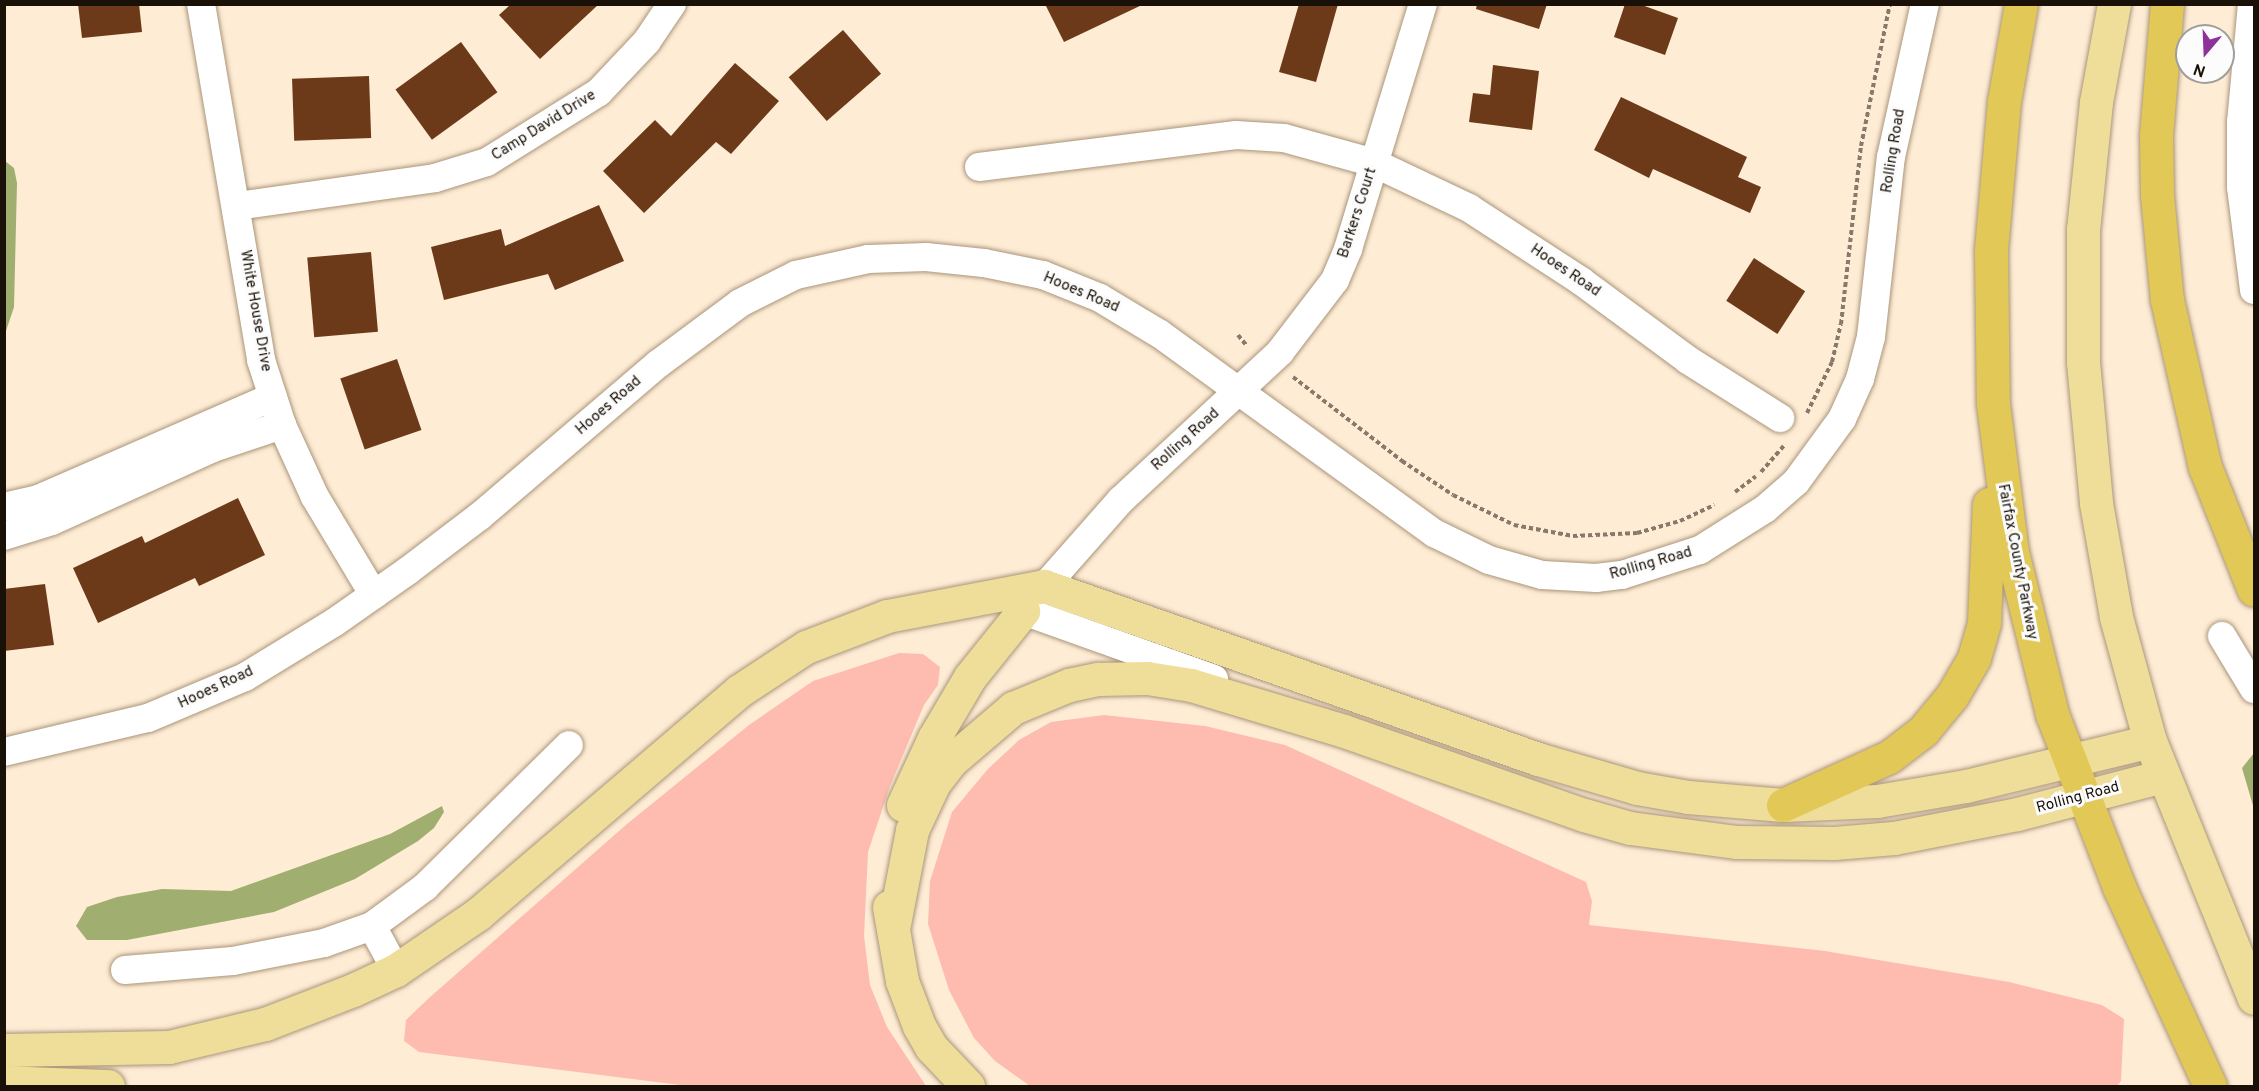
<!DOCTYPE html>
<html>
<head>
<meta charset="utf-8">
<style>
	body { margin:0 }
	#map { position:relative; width:2259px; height:1091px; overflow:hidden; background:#feecd5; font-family:Overpass,sans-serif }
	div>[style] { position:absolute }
	.green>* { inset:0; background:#febcb1 }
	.water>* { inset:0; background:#a0ae70 }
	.building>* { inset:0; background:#6d3a19; transform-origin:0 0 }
	.path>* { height:4px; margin-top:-2px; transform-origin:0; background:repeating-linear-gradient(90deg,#877a6a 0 4.5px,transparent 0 7.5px) }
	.roads { filter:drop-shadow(0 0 2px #aa957a) drop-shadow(0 0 2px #aa957a) }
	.minor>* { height:28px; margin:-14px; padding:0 14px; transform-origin:14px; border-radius:14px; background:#fff }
	.major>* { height:33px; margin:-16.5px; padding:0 16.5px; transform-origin:16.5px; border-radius:16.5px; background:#eede9a }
	.highway>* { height:33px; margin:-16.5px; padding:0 16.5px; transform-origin:16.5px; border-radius:16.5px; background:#e2c856 }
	span { translate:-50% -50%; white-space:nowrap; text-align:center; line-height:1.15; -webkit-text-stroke:6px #fcfcfc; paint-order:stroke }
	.street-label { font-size:15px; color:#191107 }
	.frame { position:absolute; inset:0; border:6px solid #191107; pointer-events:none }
	.north { position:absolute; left:2175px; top:24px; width:60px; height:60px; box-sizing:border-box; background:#fcfcfc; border:2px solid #a19e9a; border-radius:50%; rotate:199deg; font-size:16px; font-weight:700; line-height:24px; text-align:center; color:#191107 }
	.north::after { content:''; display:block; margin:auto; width:21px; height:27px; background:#8e319b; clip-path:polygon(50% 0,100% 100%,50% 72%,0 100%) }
</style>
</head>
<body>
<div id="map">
	<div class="green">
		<i style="clip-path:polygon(899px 653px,923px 654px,940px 667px,938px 685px,924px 705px,890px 786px,868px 852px,864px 936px,870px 985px,887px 1027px,926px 1086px,688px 1086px,419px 1052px,404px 1041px,406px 1020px,429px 998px,627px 824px,749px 725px,813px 681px)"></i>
		<i style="clip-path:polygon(1104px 715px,1205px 726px,1285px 745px,1586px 882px,1592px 901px,1589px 925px,1825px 951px,2009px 982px,2102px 1005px,2124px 1019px,2121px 1081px,2117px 1086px,1030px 1086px,995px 1061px,974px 1038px,949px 990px,928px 924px,930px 881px,952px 812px,988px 769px,1019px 740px,1051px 722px)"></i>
	</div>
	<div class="water">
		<i style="clip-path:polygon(5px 161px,14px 168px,17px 183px,14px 307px,5px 334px)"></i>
		<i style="clip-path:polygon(2254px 753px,2254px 809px,2242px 768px)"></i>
		<i style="clip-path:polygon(442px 806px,444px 812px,434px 828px,418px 841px,355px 879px,274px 912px,127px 940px,87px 940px,76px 926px,87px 907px,117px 897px,162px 889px,231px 891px,390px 834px)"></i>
	</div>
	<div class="building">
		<i style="clip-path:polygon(78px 4px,139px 4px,142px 32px,82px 38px)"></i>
		<i style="clip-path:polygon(511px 4px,599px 4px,540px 59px,499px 15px)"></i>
		<i style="clip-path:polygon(1045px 4px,1144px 4px,1064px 42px)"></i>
		<i style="clip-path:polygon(1299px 4px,1338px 4px,1316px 82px,1279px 72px)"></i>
		<i style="clip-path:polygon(1477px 4px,1547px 4px,1539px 29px,1476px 9px)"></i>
		<i style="clip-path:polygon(1625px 4px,1639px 4px,1678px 18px,1665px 55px,1614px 37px)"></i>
		<i style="left:843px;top:30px;width:58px;height:72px;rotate:49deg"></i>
		<i style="left:461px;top:42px;width:62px;height:81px;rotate:54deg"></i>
		<i style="clip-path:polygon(735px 63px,779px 101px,731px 154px,716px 142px,644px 213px,603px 171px,655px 120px,671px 136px)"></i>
		<i style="clip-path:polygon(1493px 65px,1539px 71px,1532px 130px,1469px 122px,1473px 93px,1490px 95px)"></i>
		<i style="left:369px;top:76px;width:62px;height:77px;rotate:88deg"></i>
		<i style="clip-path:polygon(1621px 97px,1747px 157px,1738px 177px,1761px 187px,1750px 213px,1653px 169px,1649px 178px,1594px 150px)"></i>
		<i style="clip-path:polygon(599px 205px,624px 261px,555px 290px,548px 274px,444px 300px,431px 247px,501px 229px,505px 246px)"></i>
		<i style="left:371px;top:252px;width:80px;height:64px;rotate:85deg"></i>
		<i style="left:1754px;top:258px;width:61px;height:51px;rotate:33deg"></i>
		<i style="left:397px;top:359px;width:75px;height:60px;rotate:71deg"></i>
		<i style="clip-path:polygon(238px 498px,265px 555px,199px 586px,195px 578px,98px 623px,73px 568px,142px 536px,145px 543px)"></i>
		<i style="clip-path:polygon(45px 584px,54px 645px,4px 651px,4px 589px)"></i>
	</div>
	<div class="path">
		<i style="left:1238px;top:335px;width:14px;rotate:51deg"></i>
		<i style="left:1293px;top:377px;width:138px;rotate:37.6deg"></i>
		<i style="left:1402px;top:461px;width:61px;rotate:33.7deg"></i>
		<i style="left:1453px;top:495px;width:68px;rotate:26.2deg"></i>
		<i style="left:1514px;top:525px;width:60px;rotate:10.6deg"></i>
		<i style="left:1573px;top:536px;width:64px;rotate:-2.7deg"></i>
		<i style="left:1637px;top:533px;width:45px;rotate:-15.6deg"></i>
		<i style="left:1680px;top:521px;width:38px;rotate:-25deg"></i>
		<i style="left:1807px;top:413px;width:57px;rotate:-63.9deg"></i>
		<i style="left:1832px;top:362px;width:39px;rotate:-77deg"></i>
		<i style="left:1841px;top:324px;width:179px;rotate:-83.6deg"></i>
		<i style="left:1861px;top:146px;width:145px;rotate:-78.5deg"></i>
		<i style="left:1761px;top:472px;width:35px;rotate:-49deg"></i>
		<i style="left:1735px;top:492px;width:26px;rotate:-37deg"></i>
	</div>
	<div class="roads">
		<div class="minor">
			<i style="left:201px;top:4px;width:361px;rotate:80.4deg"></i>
			<i style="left:261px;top:360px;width:68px;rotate:72.1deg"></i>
			<i style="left:282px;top:425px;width:79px;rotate:65.4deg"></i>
			<i style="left:315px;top:497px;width:114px;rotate:59deg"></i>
			<i style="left:2252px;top:4px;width:119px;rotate:95.3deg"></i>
			<i style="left:2241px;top:122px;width:65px;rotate:90deg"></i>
			<i style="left:2241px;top:187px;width:104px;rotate:82.8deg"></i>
			<i style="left:979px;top:167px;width:259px;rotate:-7.1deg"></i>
			<i style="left:1236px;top:135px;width:48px;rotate:3.6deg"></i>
			<i style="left:1284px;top:138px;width:93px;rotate:15.5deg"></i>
			<i style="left:1374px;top:163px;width:105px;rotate:25.3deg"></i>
			<i style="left:1469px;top:208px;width:134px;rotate:33.1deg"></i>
			<i style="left:1581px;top:281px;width:133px;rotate:36.4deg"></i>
			<i style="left:1688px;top:360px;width:109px;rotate:32.2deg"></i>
			<i style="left:237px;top:206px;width:200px;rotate:-8deg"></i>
			<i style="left:435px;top:178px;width:54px;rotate:-17.1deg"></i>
			<i style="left:487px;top:162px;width:132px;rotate:-32deg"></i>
			<i style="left:599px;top:92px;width:70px;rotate:-46.7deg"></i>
			<i style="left:647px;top:41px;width:45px;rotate:-56deg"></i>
			<i style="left:4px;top:507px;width:35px;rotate:-13deg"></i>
			<i style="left:38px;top:499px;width:256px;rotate:-23.5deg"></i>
			<i style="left:4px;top:536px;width:50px;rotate:-17.4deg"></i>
			<i style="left:52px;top:521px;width:177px;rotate:-24.4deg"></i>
			<i style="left:213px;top:448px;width:73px;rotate:-18.4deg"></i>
			<i style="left:2222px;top:636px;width:62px;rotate:58.9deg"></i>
			<i style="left:1214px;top:679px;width:203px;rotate:-160.4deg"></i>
			<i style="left:1023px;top:611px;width:148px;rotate:-48.6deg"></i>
			<i style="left:1121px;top:500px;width:217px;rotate:-42.9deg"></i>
			<i style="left:1280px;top:352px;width:91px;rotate:-52.6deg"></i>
			<i style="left:1335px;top:280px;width:34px;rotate:-67deg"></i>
			<i style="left:1348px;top:249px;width:256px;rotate:-73deg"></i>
			<i style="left:4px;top:752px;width:148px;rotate:-13.3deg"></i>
			<i style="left:148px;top:718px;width:105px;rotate:-22.9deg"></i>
			<i style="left:245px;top:677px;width:105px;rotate:-31.4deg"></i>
			<i style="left:335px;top:622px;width:90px;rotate:-35.1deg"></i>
			<i style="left:409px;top:570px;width:89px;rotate:-37.3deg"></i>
			<i style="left:480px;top:516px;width:234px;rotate:-40.5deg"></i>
			<i style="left:658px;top:364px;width:102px;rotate:-36.6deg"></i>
			<i style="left:740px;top:303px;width:63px;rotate:-26.6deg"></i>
			<i style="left:796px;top:275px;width:74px;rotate:-12.5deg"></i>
			<i style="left:868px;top:259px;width:58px;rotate:-2deg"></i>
			<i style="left:926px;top:257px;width:58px;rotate:5.9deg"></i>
			<i style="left:984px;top:263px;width:60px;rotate:11.5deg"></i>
			<i style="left:1043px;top:275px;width:61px;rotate:22deg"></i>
			<i style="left:1100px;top:298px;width:70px;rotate:31deg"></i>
			<i style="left:1160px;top:334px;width:339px;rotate:36deg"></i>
			<i style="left:1434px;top:533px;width:61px;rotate:26.1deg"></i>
			<i style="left:1489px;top:560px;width:55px;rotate:15.8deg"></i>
			<i style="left:1542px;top:575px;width:54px;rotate:3.2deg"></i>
			<i style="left:1596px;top:578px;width:26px;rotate:-7deg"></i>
			<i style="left:1622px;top:575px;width:82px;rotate:-17.8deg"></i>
			<i style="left:1700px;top:550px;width:77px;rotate:-32.2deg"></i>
			<i style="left:1765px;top:509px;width:41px;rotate:-41.1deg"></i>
			<i style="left:1796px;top:482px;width:78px;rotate:-53.9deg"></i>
			<i style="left:1842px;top:419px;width:44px;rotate:-65.8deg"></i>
			<i style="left:1860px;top:379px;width:43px;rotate:-75.3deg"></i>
			<i style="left:1871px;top:337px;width:181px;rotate:-83.7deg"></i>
			<i style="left:1891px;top:157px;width:157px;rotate:-77.5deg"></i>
			<i style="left:372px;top:926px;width:50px;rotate:61.4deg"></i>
			<i style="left:125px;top:970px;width:108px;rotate:-4.8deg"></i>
			<i style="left:233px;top:961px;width:93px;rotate:-11.2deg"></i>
			<i style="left:324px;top:943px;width:51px;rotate:-19.5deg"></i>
			<i style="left:372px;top:926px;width:66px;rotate:-36.3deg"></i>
			<i style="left:425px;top:887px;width:202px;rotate:-44.6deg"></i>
		</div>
		<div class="major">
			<i style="left:2114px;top:4px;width:100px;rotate:100.4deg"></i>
			<i style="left:2096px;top:102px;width:128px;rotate:95.8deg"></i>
			<i style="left:2083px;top:229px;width:133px;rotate:90deg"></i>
			<i style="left:2083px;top:362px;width:142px;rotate:84.7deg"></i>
			<i style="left:2096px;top:503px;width:116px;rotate:80deg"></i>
			<i style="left:2116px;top:617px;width:129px;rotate:74.7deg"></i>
			<i style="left:2150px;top:741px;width:277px;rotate:68deg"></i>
			<i style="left:903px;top:805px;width:74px;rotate:-65.2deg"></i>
			<i style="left:934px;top:738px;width:71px;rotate:-59.5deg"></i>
			<i style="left:970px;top:677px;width:85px;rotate:-51.2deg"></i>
			<i style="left:889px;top:907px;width:75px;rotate:80deg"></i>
			<i style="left:902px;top:981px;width:48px;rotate:69.3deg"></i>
			<i style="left:919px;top:1026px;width:24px;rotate:60deg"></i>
			<i style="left:931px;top:1047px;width:54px;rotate:46.5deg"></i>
			<i style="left:893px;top:929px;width:101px;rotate:-79.1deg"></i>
			<i style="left:912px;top:830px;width:52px;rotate:-64.9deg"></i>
			<i style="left:934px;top:783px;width:28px;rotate:-52deg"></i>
			<i style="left:951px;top:761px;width:82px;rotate:-40.5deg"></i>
			<i style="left:1013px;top:708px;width:61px;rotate:-22.3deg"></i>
			<i style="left:1069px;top:685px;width:30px;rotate:-12deg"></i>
			<i style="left:1098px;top:679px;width:49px;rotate:-1.2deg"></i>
			<i style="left:1147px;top:678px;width:45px;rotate:9deg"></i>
			<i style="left:1191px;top:685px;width:160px;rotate:16.7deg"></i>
			<i style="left:1344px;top:731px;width:254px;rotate:19.3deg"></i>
			<i style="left:1584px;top:815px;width:48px;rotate:15.8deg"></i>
			<i style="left:1630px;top:828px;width:108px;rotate:7.5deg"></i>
			<i style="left:1737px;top:842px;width:97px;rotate:0.6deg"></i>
			<i style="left:1834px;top:843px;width:60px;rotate:-4.8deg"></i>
			<i style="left:1894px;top:838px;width:125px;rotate:-11deg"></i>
			<i style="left:2017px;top:814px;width:151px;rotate:-14.6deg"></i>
			<i style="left:4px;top:1050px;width:165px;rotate:-1deg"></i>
			<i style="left:169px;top:1047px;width:99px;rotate:-13.5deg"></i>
			<i style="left:265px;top:1024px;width:94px;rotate:-21.1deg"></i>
			<i style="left:353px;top:990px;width:47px;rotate:-24.9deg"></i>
			<i style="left:396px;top:970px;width:99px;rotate:-34.3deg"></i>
			<i style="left:478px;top:914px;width:343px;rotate:-40.5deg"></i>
			<i style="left:739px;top:691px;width:80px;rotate:-33.3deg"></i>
			<i style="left:806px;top:647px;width:87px;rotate:-20.9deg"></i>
			<i style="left:887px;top:616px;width:160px;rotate:-10.8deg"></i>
			<i style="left:1044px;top:586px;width:523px;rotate:19.3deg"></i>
			<i style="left:1538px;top:759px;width:103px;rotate:16.3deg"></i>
			<i style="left:1637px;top:788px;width:52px;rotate:10deg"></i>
			<i style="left:1688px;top:797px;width:95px;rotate:4.8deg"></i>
			<i style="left:1783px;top:805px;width:94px;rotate:-2.4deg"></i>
			<i style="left:1877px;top:801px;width:90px;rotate:-9.6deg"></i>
			<i style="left:1966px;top:786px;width:189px;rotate:-13.7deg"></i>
			<i style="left:4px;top:1082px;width:104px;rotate:2.2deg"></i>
		</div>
		<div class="highway">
			<i style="left:2021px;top:4px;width:98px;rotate:99.9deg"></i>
			<i style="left:2004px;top:101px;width:151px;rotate:95deg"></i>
			<i style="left:1991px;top:251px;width:153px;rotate:89.3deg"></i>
			<i style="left:1993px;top:404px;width:149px;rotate:82.7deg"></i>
			<i style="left:2012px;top:552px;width:167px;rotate:76.1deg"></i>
			<i style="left:2052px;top:714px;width:186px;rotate:68.8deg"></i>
			<i style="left:2119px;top:887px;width:219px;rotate:65.4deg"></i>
			<i style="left:2167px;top:4px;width:132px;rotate:94.8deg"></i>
			<i style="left:2156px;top:136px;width:59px;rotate:89deg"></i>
			<i style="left:2157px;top:195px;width:105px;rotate:84.6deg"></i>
			<i style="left:2167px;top:300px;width:171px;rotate:77.2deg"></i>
			<i style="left:2205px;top:467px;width:132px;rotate:68.3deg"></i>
			<i style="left:1783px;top:805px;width:116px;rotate:-24.4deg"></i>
			<i style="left:1889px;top:757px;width:43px;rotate:-37.4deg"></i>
			<i style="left:1923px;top:731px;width:45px;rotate:-50.4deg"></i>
			<i style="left:1952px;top:696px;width:44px;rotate:-59.9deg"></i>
			<i style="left:1974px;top:658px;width:37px;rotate:-74deg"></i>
			<i style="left:1984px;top:622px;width:118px;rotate:-87.6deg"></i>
		</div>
	</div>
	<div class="street-label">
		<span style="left:544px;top:126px;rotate:-32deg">Camp David Drive</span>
		<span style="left:1894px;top:151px;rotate:-81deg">Rolling Road</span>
		<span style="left:1358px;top:213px;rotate:-72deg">Barkers Court</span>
		<span style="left:1565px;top:271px;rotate:34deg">Hooes Road</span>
		<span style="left:1081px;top:293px;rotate:23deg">Hooes Road</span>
		<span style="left:255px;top:311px;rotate:80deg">White House Drive</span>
		<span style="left:609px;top:406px;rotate:-41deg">Hooes Road</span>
		<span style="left:1186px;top:440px;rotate:-42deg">Rolling Road</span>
		<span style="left:2017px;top:562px;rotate:79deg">Fairfax County Parkway</span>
		<span style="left:1651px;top:564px;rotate:-16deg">Rolling Road</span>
		<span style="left:216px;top:688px;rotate:-25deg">Hooes Road</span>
		<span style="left:2078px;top:798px;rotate:-15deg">Rolling Road</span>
	</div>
	<div class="frame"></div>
	<div class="north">N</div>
</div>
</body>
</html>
